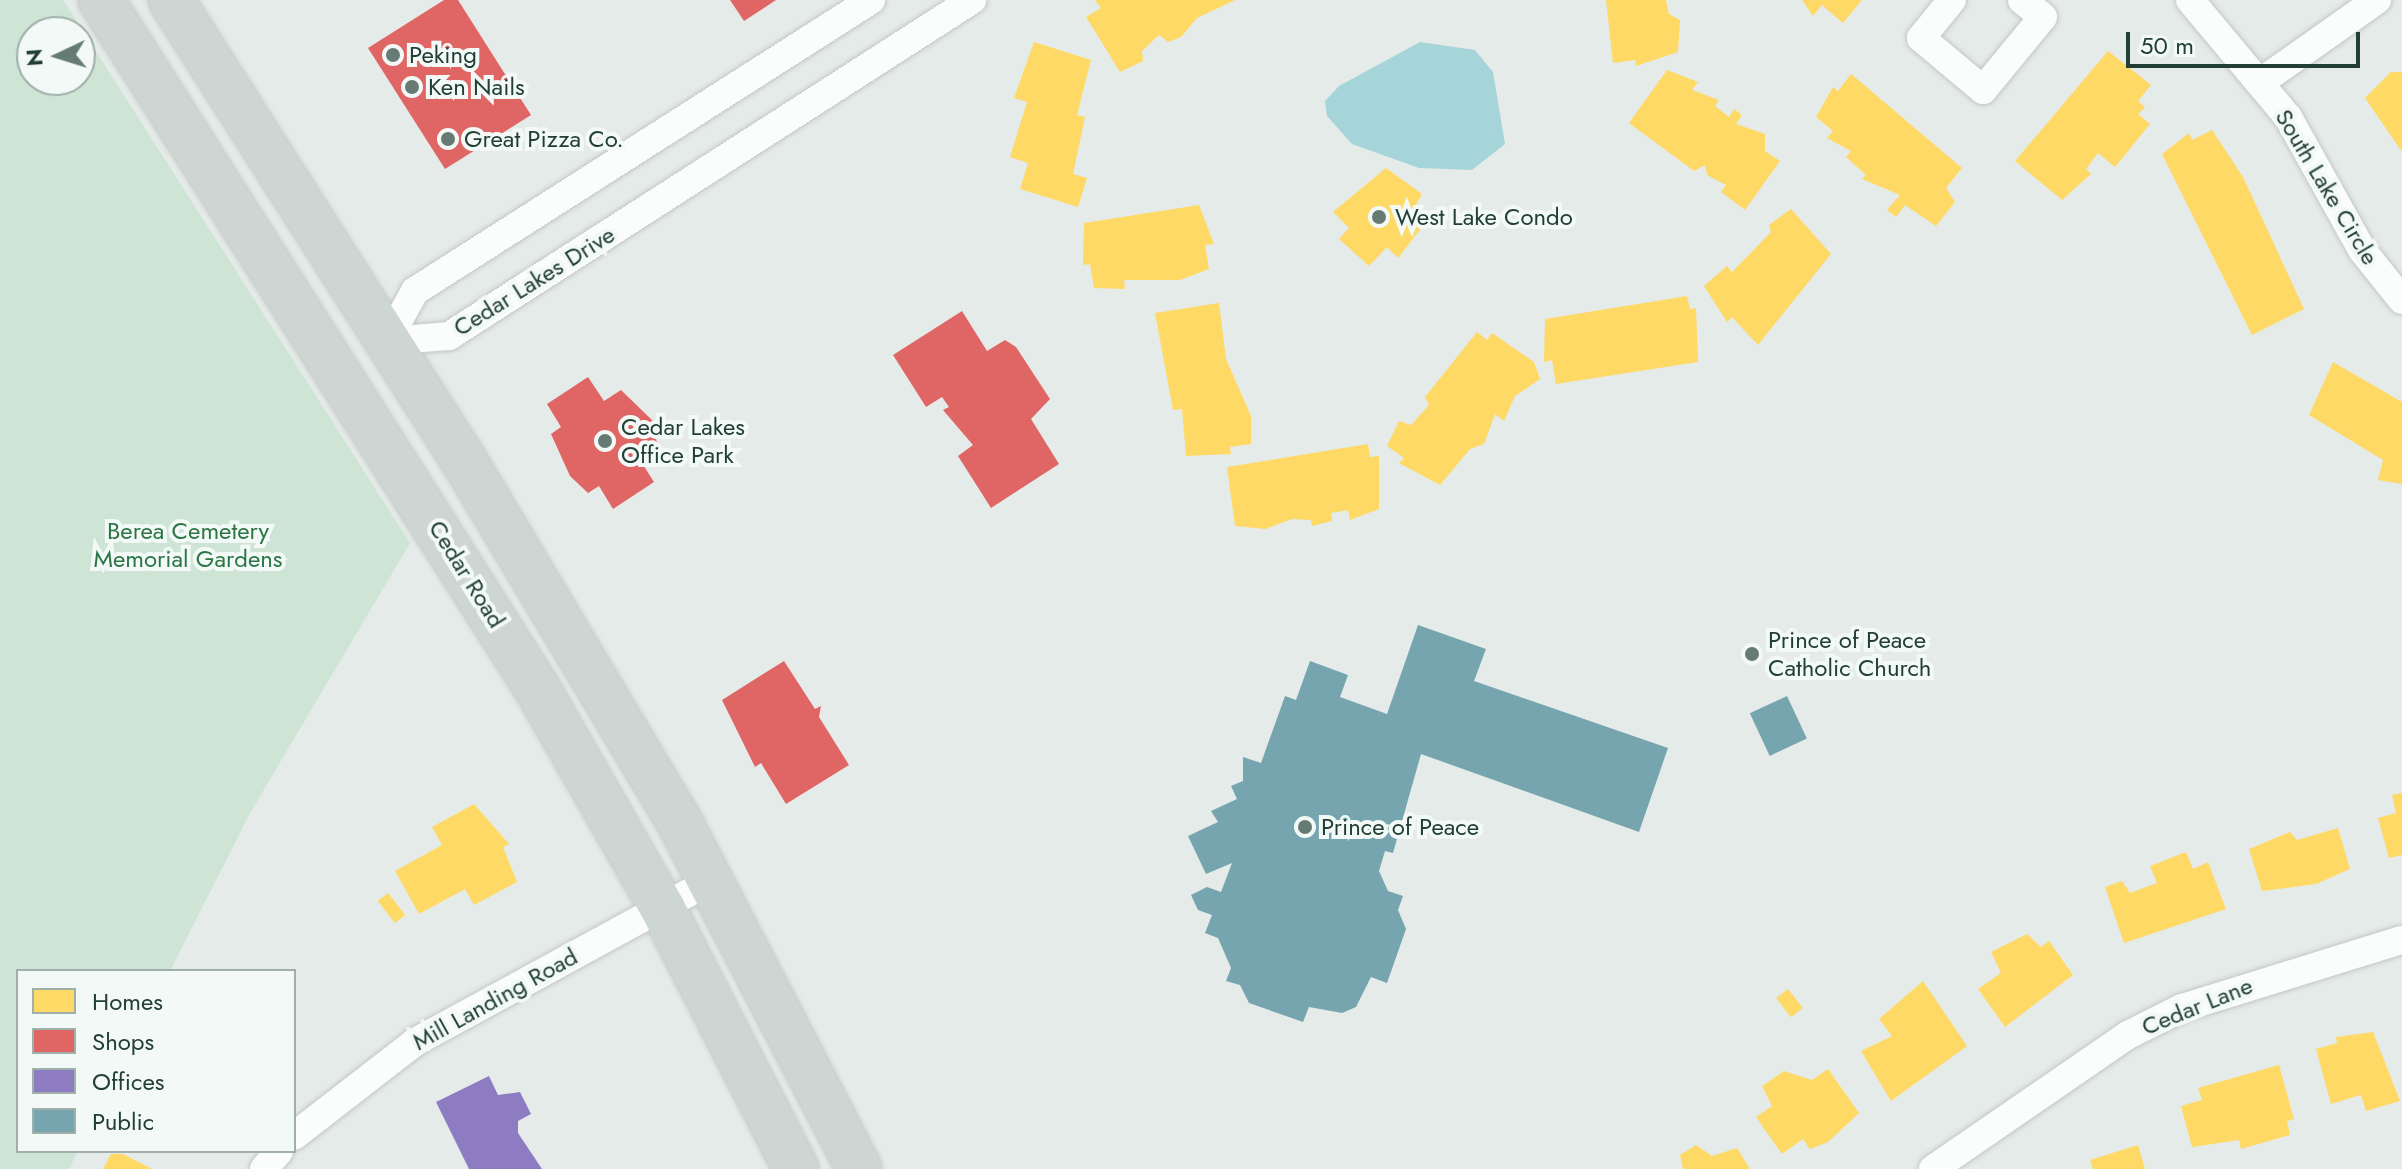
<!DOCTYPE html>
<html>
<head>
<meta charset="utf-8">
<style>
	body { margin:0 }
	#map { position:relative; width:2402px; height:1169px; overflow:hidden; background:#e5ebe8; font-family:Jost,sans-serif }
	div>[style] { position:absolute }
	.green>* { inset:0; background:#cee4d4 }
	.water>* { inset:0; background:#a5d5d9 }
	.homes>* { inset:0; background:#ffd966; transform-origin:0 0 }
	.shops>* { inset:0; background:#e06666 }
	.offices>* { inset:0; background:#8e7cc3 }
	.public>* { inset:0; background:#76a5af; transform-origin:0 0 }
	.roads { filter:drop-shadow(0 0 2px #c2c8c5) drop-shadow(0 0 2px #c2c8c5) }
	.street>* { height:28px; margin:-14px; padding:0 14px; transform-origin:14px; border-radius:14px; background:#fbfcfc }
	.primary>* { height:44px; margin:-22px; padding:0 22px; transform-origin:22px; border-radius:22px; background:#ced6d4 }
	.dots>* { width:22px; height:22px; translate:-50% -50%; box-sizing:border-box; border:4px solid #f3f9f6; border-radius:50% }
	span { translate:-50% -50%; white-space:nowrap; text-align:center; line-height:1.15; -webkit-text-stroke:8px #f3f9f6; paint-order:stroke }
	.poi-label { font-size:24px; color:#223f36 }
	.left { translate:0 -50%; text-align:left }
	.street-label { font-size:24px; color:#223f36 }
	.park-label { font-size:24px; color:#2b7645 }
	.legend { position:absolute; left:16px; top:969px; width:280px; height:184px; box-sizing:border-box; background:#f3f9f6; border:2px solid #9fafa9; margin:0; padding:10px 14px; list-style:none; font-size:24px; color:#223f36 }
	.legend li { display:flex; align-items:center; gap:16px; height:40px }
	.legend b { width:40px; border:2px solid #9fafa9 }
	.north { position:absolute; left:16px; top:16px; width:80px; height:80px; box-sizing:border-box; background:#f3f9f6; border:2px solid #9fafa9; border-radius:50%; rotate:266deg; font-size:22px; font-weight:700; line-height:32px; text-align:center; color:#223f36 }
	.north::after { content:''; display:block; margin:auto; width:28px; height:36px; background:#667b74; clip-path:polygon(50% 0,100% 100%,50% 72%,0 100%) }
	.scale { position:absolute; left:2126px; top:32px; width:234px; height:36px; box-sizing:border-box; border:4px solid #223f36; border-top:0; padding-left:10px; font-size:24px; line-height:28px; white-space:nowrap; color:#223f36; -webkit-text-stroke:6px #f3f9f6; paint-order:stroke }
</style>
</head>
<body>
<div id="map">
	<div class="green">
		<i style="clip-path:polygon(evenodd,0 0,63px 0,410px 543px,250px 813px,170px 971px,18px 971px,18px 1151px,78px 1151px,69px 1169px,0 1169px,0 0,32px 32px,80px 32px,80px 80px,32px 80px,32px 32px)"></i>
	</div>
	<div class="water">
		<i style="clip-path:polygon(1420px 42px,1475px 50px,1493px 72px,1505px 144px,1472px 170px,1419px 168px,1352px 144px,1327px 116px,1325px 101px,1339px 86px)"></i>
	</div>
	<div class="homes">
		<i style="clip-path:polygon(1095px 0,1235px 0,1197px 18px,1181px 37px,1168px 42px,1159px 35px,1142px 51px,1143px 61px,1120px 72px,1086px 17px,1101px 8px)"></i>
		<i style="clip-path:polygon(1606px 0,1666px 0,1669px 14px,1680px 20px,1678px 52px,1636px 66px,1635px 60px,1613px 63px)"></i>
		<i style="clip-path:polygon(1802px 0,1862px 0,1843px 23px,1822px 5px,1813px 16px)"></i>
		<i style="clip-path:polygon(1034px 42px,1091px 60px,1077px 115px,1085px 117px,1073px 174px,1087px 178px,1078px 207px,1020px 189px,1028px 163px,1010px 157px,1027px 102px,1014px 98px)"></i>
		<i style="clip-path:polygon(2108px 51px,2151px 85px,2138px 101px,2145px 107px,2138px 114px,2150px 124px,2115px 167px,2098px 153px,2086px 169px,2091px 174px,2062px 200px,2015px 161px)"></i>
		<i style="clip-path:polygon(1667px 70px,1698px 82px,1692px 90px,1719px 100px,1715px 106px,1729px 117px,1734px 109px,1742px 115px,1736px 124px,1765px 134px,1765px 151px,1780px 161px,1745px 210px,1721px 192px,1726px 185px,1707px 175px,1705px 165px,1694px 171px,1629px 123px)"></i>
		<i style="clip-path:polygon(2391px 72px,2402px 72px,2402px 152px,2365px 98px)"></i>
		<i style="clip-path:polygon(1851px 74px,1962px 168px,1946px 188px,1955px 202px,1936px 226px,1905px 205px,1896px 217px,1887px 210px,1900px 195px,1862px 179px,1866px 175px,1846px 157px,1851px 151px,1827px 138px,1833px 131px,1816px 117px,1833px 87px,1838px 91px)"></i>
		<i style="clip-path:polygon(2212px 130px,2243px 177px,2304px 309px,2252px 335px,2162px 154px,2189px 133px,2192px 140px)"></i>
		<i style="clip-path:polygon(1386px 168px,1422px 194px,1413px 210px,1426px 222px,1398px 258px,1387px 247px,1369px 266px,1339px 239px,1349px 228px,1333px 212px)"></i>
		<i style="clip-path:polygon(1199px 205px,1214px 244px,1205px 245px,1209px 269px,1180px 280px,1124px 280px,1125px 289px,1094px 288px,1090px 264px,1083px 265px,1084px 223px)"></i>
		<i style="clip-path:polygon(1791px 209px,1831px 254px,1758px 345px,1732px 317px,1727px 322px,1704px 286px,1727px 266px,1732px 272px,1771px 232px,1769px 225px)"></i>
		<i style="clip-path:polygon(1687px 296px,1690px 309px,1696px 308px,1698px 362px,1556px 384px,1552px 360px,1544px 362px,1545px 319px)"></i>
		<i style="clip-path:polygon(1219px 303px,1226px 359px,1251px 416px,1251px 444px,1230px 447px,1231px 454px,1186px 456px,1182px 409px,1173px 410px,1155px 313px)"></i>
		<i style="clip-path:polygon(1477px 332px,1487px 340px,1492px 333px,1534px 362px,1540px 379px,1515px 396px,1504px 421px,1495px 414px,1484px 444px,1470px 449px,1440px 485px,1399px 463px,1404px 458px,1387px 446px,1399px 421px,1411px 425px,1429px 405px,1425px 397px)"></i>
		<i style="clip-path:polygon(2333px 362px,2402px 402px,2402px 484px,2378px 480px,2383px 460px,2309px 415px)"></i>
		<i style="clip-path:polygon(1368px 444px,1370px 457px,1379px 456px,1379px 509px,1350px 520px,1348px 510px,1331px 513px,1332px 521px,1312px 526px,1311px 520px,1292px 519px,1265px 529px,1235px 526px,1227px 467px)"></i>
		<i style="clip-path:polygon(2402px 793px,2402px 855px,2389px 858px,2378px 818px,2396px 813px,2392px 795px)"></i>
		<i style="clip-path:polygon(474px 804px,509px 844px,503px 847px,517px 882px,474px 905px,465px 889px,419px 914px,395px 871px,442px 845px,432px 827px)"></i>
		<i style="clip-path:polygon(2338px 828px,2350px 869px,2316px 884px,2262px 891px,2249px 849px,2290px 832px,2297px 840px)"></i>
		<i style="clip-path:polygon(2186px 852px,2193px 869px,2208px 862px,2226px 909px,2124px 943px,2105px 887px,2122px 881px,2130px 893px,2157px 883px,2150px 866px)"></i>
		<i style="left:388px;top:893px;width:28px;height:13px;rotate:52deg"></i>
		<i style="clip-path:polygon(2027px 934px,2041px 947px,2049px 941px,2073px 975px,2005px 1027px,1978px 989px,2001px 973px,1991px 952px)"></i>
		<i style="clip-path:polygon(1923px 981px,1967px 1046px,1891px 1101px,1861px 1051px,1892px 1036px,1879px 1019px)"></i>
		<i style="left:1788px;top:989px;width:24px;height:15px;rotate:52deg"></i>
		<i style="clip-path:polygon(2373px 1032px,2400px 1101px,2366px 1111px,2361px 1095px,2331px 1104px,2316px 1049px,2337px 1043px,2336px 1037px)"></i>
		<i style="clip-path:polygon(2279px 1065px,2294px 1119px,2287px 1121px,2290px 1135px,2241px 1149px,2239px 1140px,2192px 1147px,2181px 1106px,2202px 1100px,2198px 1088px)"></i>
		<i style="clip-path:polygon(1828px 1069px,1859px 1113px,1828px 1142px,1810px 1149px,1803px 1139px,1782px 1154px,1756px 1117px,1772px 1106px,1762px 1086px,1784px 1071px,1812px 1080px)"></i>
		<i style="clip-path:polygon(1696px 1145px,1712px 1156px,1737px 1148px,1750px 1169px,1683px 1169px,1680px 1155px)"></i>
		<i style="clip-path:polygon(2138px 1145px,2145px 1169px,2093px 1169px,2090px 1160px)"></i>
		<i style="clip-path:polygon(111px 1154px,123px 1154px,152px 1169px,103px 1169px)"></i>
	</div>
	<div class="shops">
		<i style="clip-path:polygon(444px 0,458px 0,531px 115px,445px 169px,368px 48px)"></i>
		<i style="clip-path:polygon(730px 0,776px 0,744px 21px)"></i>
		<i style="clip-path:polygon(962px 311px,987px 351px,1005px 340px,1016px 347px,1050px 399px,1031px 419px,1059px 464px,991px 508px,958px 456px,973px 445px,943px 410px,949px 407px,942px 397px,926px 407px,893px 355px)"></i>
		<i style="clip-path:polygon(588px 377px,604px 401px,621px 390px,654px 422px,657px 445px,640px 460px,654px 482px,613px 509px,599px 486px,588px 493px,570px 476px,551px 434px,561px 427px,547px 404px)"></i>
		<i style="clip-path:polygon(784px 661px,815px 709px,821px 706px,819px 717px,849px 765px,786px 804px,761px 763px,755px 767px,722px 700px)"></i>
	</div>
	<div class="offices">
		<i style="clip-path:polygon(489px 1076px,498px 1095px,520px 1092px,531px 1114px,518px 1121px,518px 1133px,542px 1169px,469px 1169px,436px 1102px)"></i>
	</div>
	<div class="public">
		<i style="clip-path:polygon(1418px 625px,1486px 649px,1474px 681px,1668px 748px,1639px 832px,1421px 754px,1393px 853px,1385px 851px,1379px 871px,1388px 891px,1403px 896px,1398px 910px,1406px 929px,1387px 983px,1371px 977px,1356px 1007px,1342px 1013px,1309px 1007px,1303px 1022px,1249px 1003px,1240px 985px,1226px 981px,1231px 968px,1218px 938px,1205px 933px,1212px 915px,1198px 910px,1191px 895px,1207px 887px,1221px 892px,1232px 863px,1206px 874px,1188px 836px,1218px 822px,1211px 811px,1237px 799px,1231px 786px,1243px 781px,1243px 757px,1261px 763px,1285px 696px,1296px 700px,1310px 661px,1348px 675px,1340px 697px,1387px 714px)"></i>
		<i style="left:1787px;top:696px;width:47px;height:41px;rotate:65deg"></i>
	</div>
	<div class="roads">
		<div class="street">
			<i style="left:1952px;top:0;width:49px;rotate:129.2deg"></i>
			<i style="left:1921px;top:38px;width:81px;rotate:40deg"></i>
			<i style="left:1983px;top:90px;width:94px;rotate:-50.6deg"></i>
			<i style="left:2043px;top:17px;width:27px;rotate:-141deg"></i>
			<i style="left:2190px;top:0;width:153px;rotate:50.1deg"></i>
			<i style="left:2288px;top:117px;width:152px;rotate:60.9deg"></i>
			<i style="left:2362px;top:250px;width:64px;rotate:51.3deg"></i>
			<i style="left:2262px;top:81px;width:141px;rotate:-35.2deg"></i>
			<i style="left:387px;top:341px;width:62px;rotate:-4.6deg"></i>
			<i style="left:449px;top:336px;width:622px;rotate:-32.72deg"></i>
			<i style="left:387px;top:341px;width:57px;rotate:-60.8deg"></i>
			<i style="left:415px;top:291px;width:541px;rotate:-32.54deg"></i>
			<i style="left:294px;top:1136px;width:153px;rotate:-37.8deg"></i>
			<i style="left:415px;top:1042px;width:336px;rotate:-28.6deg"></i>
			<i style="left:264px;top:1169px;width:23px;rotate:-50deg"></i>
			<i style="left:1933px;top:1169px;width:237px;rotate:-34.5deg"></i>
			<i style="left:2128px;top:1035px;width:60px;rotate:-26.6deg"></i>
			<i style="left:2182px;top:1008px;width:230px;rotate:-17.2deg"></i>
		</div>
		<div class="primary">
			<i style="left:101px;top:0;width:817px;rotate:57.65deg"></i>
			<i style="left:538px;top:690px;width:250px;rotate:60.3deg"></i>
			<i style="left:662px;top:907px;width:294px;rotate:62.9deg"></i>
			<i style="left:171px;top:0;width:550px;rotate:57.55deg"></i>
			<i style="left:466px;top:464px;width:422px;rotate:59.2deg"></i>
			<i style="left:682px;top:827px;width:385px;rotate:62.6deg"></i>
		</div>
	</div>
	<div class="dots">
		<i style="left:393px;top:55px;background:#667b74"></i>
		<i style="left:412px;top:87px;background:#667b74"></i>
		<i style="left:448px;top:139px;background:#667b74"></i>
		<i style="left:1379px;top:217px;background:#667b74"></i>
		<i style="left:605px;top:441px;background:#667b74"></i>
		<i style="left:1752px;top:654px;background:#667b74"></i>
		<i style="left:1305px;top:827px;background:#667b74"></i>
	</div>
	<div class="poi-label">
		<span class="left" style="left:409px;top:55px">Peking</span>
		<span class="left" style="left:428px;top:87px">Ken Nails</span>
		<span class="left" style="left:464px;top:139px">Great Pizza Co.</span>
		<span class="left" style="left:1395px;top:217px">West Lake Condo</span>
		<span class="left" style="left:621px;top:441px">Cedar Lakes<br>Office Park</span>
		<span class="left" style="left:1768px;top:654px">Prince of Peace<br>Catholic Church</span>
		<span class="left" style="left:1321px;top:827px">Prince of Peace</span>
	</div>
	<div class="street-label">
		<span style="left:2327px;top:187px;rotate:59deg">South Lake Circle</span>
		<span style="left:534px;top:281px;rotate:-32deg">Cedar Lakes Drive</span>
		<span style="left:467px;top:574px;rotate:58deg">Cedar Road</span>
		<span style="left:495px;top:999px;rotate:-29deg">Mill Landing Road</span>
		<span style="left:2197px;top:1006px;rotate:-22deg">Cedar Lane</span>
	</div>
	<div class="park-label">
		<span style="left:188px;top:545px">Berea Cemetery<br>Memorial Gardens</span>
	</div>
	<ul class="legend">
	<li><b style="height:22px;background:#ffd966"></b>Homes</li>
	<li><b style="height:22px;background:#e06666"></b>Shops</li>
	<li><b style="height:22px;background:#8e7cc3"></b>Offices</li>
	<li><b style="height:22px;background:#76a5af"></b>Public</li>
	</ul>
	<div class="north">N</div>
	<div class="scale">50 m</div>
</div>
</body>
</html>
